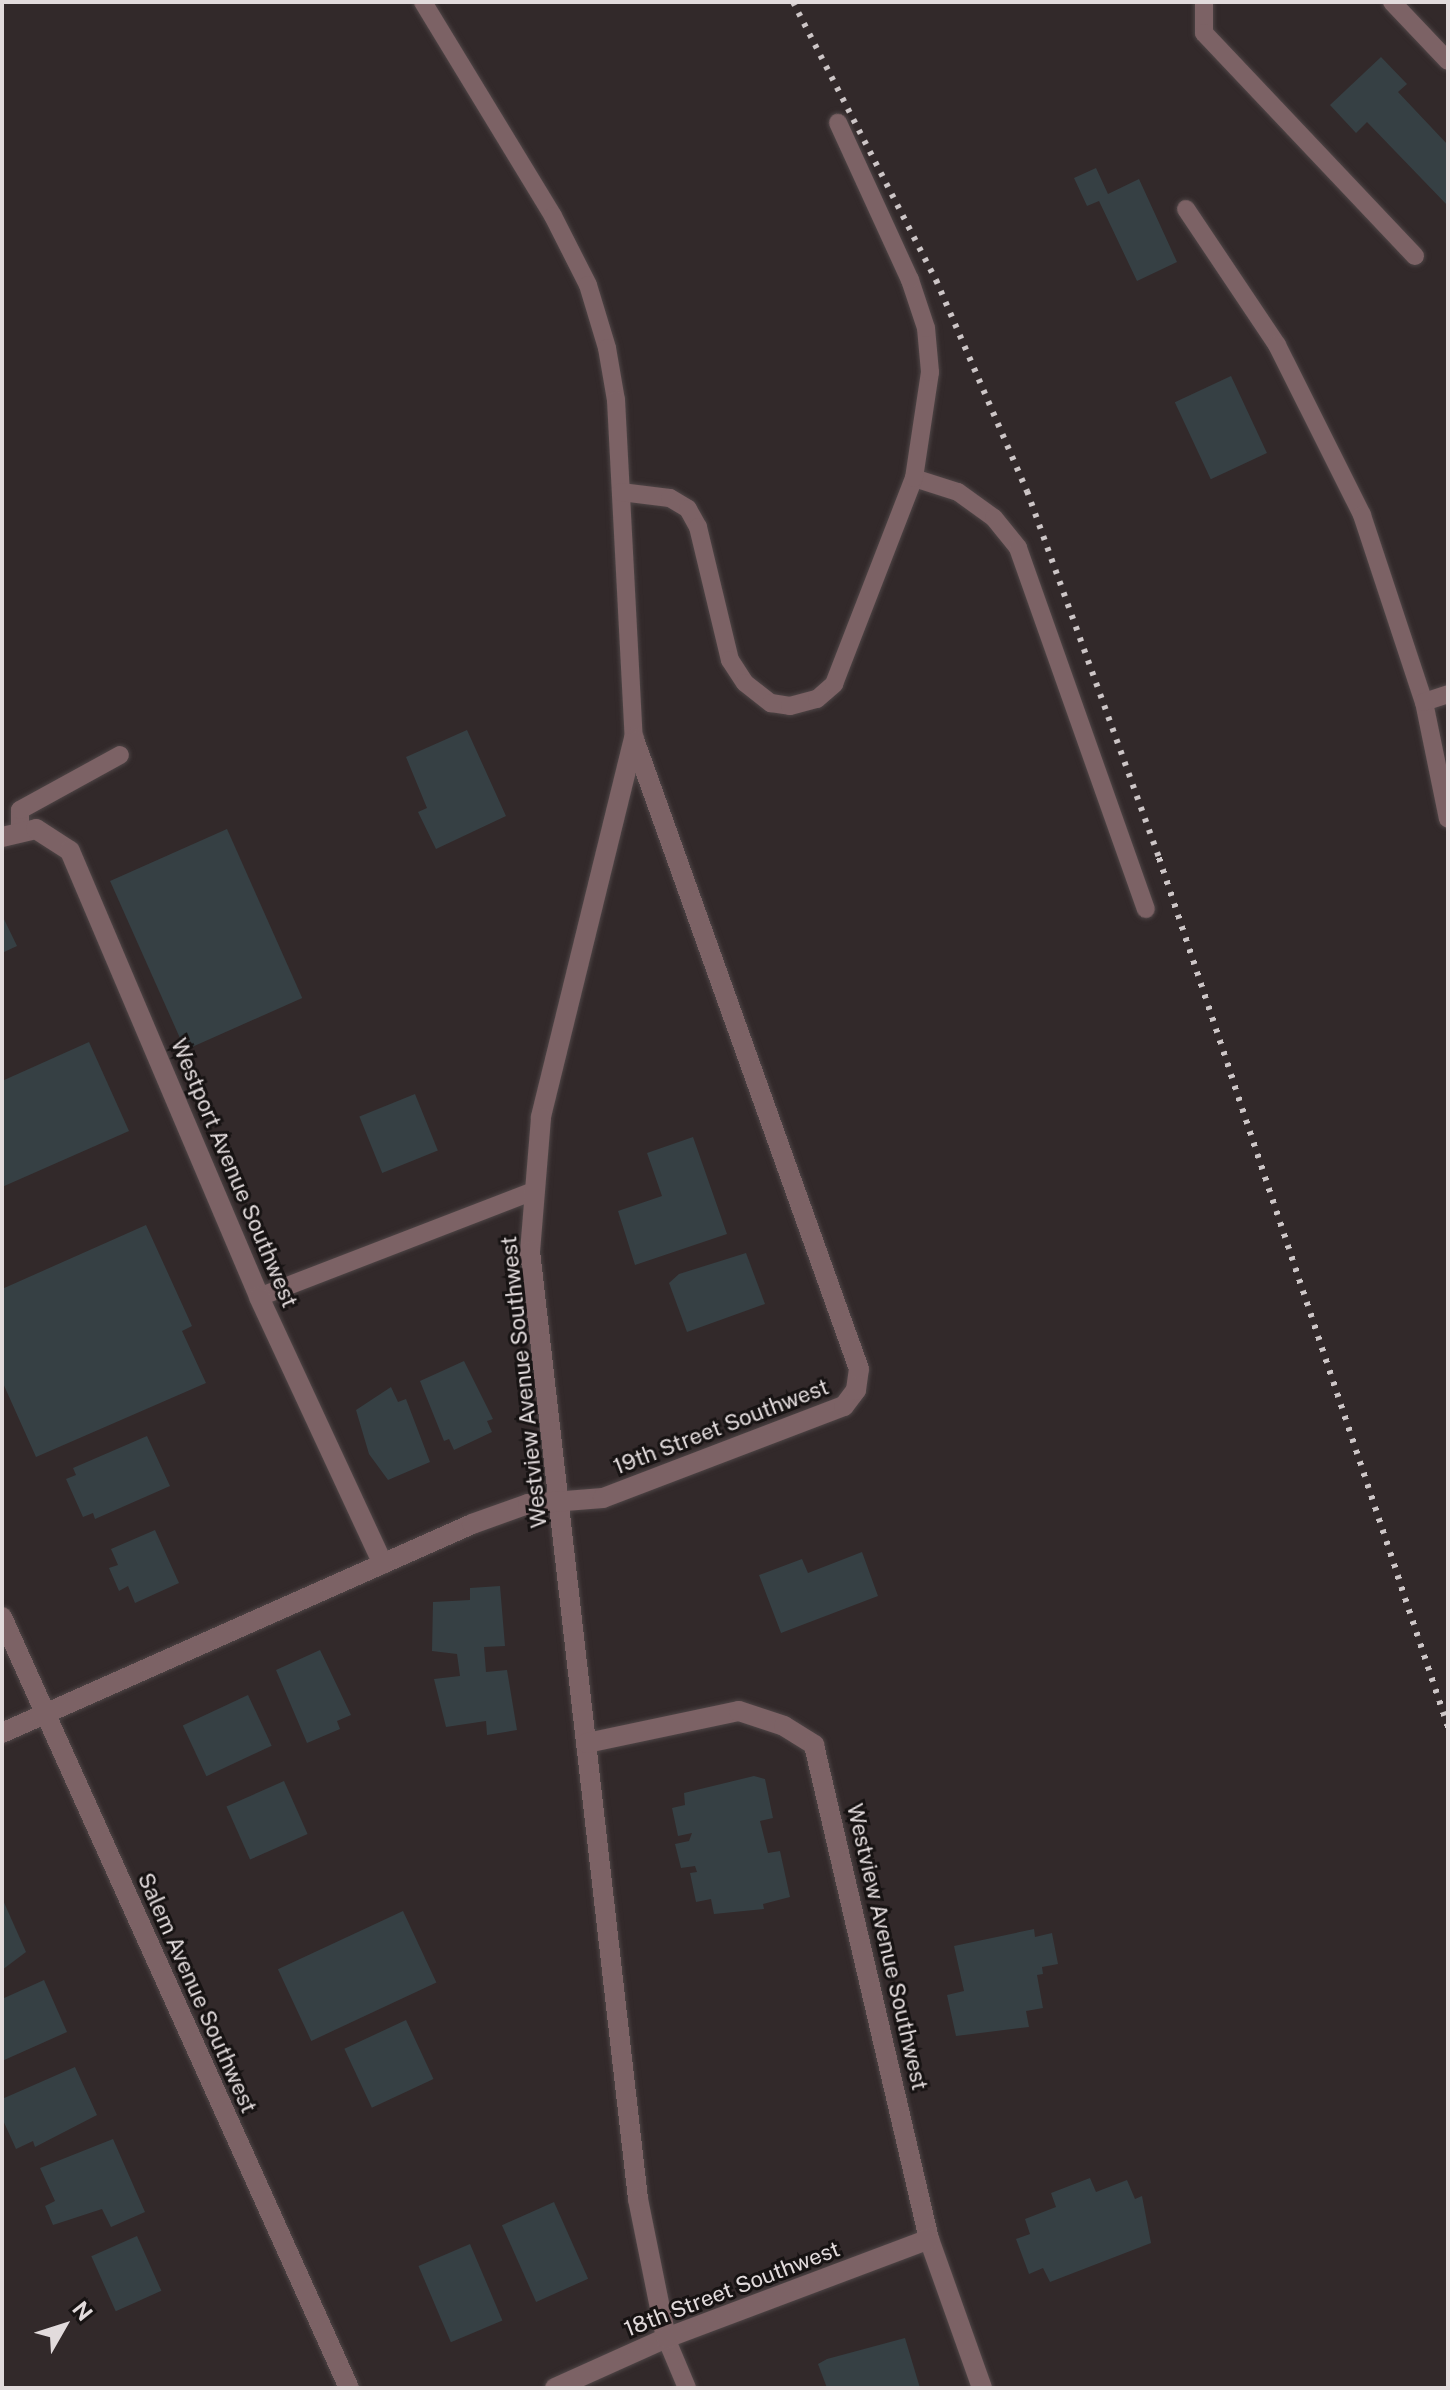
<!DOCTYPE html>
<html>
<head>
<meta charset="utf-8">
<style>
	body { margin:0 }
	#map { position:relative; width:1450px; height:2390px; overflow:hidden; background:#32292a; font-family:"Public Sans",sans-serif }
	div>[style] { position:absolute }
	.building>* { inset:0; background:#364044; transform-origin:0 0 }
	.roads { filter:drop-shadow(0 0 2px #4e4546) drop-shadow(0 0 2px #4e4546) }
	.service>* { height:18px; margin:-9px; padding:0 9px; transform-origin:9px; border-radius:9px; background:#7c6265 }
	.minor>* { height:20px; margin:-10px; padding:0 10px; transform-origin:10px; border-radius:10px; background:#7c6265 }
	.rail>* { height:6px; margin-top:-3px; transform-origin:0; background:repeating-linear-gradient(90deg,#cdc6c7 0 4px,transparent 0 12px) }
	span { translate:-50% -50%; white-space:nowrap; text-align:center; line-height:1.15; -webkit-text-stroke:6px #171313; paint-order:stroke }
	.street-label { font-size:22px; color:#e2dbdc }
	.frame { position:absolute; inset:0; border:4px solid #e2dbdc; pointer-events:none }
	.north { position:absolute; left:24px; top:2286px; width:80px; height:80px; -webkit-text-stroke:6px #171313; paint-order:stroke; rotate:51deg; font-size:22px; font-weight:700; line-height:32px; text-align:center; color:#e2dbdc }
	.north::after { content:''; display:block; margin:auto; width:28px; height:36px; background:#e2dbdc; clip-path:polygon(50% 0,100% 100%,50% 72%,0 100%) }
</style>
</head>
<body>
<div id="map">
	<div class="building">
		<i style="clip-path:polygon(1381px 57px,1407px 84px,1398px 92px,1448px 145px,1448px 206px,1367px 122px,1356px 133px,1330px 105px)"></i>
		<i style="clip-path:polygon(1096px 168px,1108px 194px,1139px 179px,1177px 262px,1137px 281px,1099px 201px,1087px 206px,1074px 178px)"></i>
		<i style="left:1231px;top:376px;width:85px;height:62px;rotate:65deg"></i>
		<i style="clip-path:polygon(467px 730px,506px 816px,436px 849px,418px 812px,427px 808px,406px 757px)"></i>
		<i style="left:227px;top:829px;width:185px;height:128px;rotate:66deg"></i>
		<i style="clip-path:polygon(2px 915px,17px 946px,2px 953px)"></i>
		<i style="clip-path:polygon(89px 1042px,129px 1131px,2px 1187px,2px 1081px)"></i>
		<i style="left:415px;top:1094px;width:61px;height:60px;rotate:68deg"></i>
		<i style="clip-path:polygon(693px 1137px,727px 1234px,635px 1265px,618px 1211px,662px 1196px,647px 1153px)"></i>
		<i style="clip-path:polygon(146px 1225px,192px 1326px,182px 1331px,206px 1383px,36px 1457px,2px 1381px,2px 1289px)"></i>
		<i style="clip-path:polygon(746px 1253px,765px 1304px,687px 1332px,669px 1283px,679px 1274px)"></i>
		<i style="clip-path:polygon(464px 1361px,493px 1419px,487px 1421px,492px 1432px,454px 1450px,449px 1439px,444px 1441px,420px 1381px)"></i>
		<i style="clip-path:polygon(391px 1387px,398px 1402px,406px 1399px,430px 1462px,388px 1480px,369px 1454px,356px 1410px)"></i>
		<i style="clip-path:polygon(147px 1436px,170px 1486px,95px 1519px,93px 1513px,83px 1517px,66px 1479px,76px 1475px,73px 1468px)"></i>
		<i style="clip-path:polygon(155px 1530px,179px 1583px,135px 1603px,128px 1586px,119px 1591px,109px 1568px,118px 1565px,111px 1549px)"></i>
		<i style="clip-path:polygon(862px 1552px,878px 1596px,781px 1633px,759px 1575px,802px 1559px,808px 1573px)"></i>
		<i style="clip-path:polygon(500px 1586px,505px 1646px,484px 1647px,486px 1672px,507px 1670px,517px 1730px,487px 1735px,486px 1721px,446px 1727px,434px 1679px,460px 1676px,457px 1654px,432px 1651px,433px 1602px,470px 1600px,470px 1588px)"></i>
		<i style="clip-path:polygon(320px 1650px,351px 1715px,337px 1721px,340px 1729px,307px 1743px,276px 1670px)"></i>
		<i style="left:248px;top:1695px;width:56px;height:72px;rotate:65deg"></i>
		<i style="clip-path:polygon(754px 1776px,765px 1779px,773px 1818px,760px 1821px,768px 1853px,780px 1851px,790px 1897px,763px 1904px,764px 1909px,714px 1914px,711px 1899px,696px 1902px,690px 1873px,697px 1872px,695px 1866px,681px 1868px,675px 1844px,689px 1841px,692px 1833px,678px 1836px,672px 1808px,685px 1805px,684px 1793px)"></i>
		<i style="left:284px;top:1781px;width:58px;height:63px;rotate:66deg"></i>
		<i style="clip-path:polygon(2px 1898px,26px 1952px,2px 1970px)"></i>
		<i style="left:403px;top:1911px;width:79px;height:138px;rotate:65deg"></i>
		<i style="clip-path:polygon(1034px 1929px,1035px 1937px,1052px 1933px,1058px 1964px,1042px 1967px,1043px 1974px,1037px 1975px,1043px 2008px,1026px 2011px,1029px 2027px,956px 2036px,947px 1995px,964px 1991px,954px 1946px)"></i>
		<i style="clip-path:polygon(44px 1980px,67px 2032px,2px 2061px,2px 1999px)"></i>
		<i style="left:406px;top:2020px;width:65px;height:68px;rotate:65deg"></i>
		<i style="clip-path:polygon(75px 2067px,97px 2115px,35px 2147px,33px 2141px,16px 2149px,2px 2118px,2px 2099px)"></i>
		<i style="clip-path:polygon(113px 2139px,145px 2212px,111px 2227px,102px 2209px,53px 2225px,45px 2206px,55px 2201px,40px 2168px)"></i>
		<i style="clip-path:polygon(1090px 2178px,1096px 2192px,1127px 2180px,1135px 2199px,1142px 2196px,1151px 2243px,1050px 2282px,1043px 2268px,1029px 2274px,1016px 2239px,1030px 2234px,1025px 2219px,1056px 2207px,1051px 2193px)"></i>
		<i style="left:554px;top:2202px;width:84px;height:57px;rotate:66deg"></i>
		<i style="left:137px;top:2236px;width:60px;height:50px;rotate:66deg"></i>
		<i style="left:470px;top:2244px;width:83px;height:56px;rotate:67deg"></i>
		<i style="clip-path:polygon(905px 2338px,920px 2388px,827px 2388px,818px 2364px,827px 2359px)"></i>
	</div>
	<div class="roads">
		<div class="service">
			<i style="left:423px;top:2px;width:250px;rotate:58.7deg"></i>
			<i style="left:553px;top:216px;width:77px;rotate:63.1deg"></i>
			<i style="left:588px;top:285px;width:66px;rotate:73.2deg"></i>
			<i style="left:607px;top:348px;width:53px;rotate:80.2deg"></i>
			<i style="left:616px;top:400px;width:338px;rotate:87deg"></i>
			<i style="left:1204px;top:2px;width:31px;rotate:90deg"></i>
			<i style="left:1204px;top:33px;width:307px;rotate:46.6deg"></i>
			<i style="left:1392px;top:2px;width:81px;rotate:46.5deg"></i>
			<i style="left:1186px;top:209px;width:164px;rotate:56.2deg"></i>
			<i style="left:1277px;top:345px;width:190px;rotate:63.4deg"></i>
			<i style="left:1362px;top:515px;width:197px;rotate:71.7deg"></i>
			<i style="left:1424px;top:702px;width:119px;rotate:78.4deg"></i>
			<i style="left:914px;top:478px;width:46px;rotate:17.7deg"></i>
			<i style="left:958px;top:492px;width:44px;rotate:35.8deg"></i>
			<i style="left:994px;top:518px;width:38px;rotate:51deg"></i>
			<i style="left:1018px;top:548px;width:383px;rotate:70.5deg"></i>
			<i style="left:621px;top:492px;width:49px;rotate:7deg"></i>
			<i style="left:670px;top:498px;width:21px;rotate:31deg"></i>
			<i style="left:688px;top:509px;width:21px;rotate:61deg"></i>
			<i style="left:698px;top:527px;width:137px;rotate:76.5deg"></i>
			<i style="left:730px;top:660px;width:27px;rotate:57deg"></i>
			<i style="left:745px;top:683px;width:33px;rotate:38deg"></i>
			<i style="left:771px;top:703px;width:19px;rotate:9deg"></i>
			<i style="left:790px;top:706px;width:28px;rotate:-15deg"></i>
			<i style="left:817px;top:699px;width:23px;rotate:-41deg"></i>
			<i style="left:834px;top:684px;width:221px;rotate:-68.8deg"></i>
			<i style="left:914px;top:478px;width:107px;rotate:-81.4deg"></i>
			<i style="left:930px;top:372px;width:44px;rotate:-95.2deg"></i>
			<i style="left:926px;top:328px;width:51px;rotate:-108.4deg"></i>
			<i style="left:910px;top:280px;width:173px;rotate:-114.6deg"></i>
			<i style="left:1424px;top:702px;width:25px;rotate:-18deg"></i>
			<i style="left:20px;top:829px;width:19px;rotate:-90deg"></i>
			<i style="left:20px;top:810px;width:114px;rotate:-28.8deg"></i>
			<i style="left:259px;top:1297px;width:292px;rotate:-21.1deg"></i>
			<i style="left:666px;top:2338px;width:54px;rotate:67.2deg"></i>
		</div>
		<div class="minor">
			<i style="left:634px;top:738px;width:391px;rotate:103.8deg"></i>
			<i style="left:541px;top:1118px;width:133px;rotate:94.7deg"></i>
			<i style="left:530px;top:1251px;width:954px;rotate:83.5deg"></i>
			<i style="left:638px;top:2199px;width:142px;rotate:78.6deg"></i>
			<i style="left:2px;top:837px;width:35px;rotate:-13deg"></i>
			<i style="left:36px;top:829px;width:40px;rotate:32.9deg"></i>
			<i style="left:70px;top:851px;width:484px;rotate:67deg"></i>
			<i style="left:259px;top:1297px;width:294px;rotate:65.1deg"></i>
			<i style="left:2px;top:1617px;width:845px;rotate:65.77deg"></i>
			<i style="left:2px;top:1733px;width:514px;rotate:-23.97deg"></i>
			<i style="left:472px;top:1524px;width:59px;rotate:-19.7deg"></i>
			<i style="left:528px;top:1504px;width:75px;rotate:-4.6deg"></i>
			<i style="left:603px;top:1498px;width:258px;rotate:-20.9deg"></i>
			<i style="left:844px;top:1406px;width:20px;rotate:-53deg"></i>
			<i style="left:856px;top:1390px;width:21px;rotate:-82deg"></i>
			<i style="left:859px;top:1369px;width:666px;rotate:-109.66deg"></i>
			<i style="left:587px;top:1743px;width:155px;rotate:-11.9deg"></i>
			<i style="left:739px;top:1711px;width:47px;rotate:18.4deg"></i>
			<i style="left:784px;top:1726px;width:36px;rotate:32deg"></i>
			<i style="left:814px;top:1745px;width:507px;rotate:76.9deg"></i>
			<i style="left:929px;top:2239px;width:158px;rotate:70.4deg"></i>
			<i style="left:555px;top:2388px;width:122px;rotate:-24.2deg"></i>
			<i style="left:666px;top:2338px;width:281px;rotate:-20.6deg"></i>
		</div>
	</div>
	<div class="rail">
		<i style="left:793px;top:2px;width:313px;rotate:62.8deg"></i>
		<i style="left:936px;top:280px;width:230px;rotate:66.7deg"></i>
		<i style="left:1027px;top:491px;width:390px;rotate:70.2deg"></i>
		<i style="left:1159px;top:858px;width:916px;rotate:71.6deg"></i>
	</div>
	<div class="street-label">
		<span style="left:234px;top:1173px;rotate:67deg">Westport Avenue Southwest</span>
		<span style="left:524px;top:1382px;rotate:-96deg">Westview Avenue Southwest</span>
		<span style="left:721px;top:1427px;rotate:-21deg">19th Street Southwest</span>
		<span style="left:887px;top:1947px;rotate:77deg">Westview Avenue Southwest</span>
		<span style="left:197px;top:1993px;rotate:66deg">Salem Avenue Southwest</span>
		<span style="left:732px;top:2289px;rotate:-21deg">18th Street Southwest</span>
	</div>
	<div class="frame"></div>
	<div class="north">N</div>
</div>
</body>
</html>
